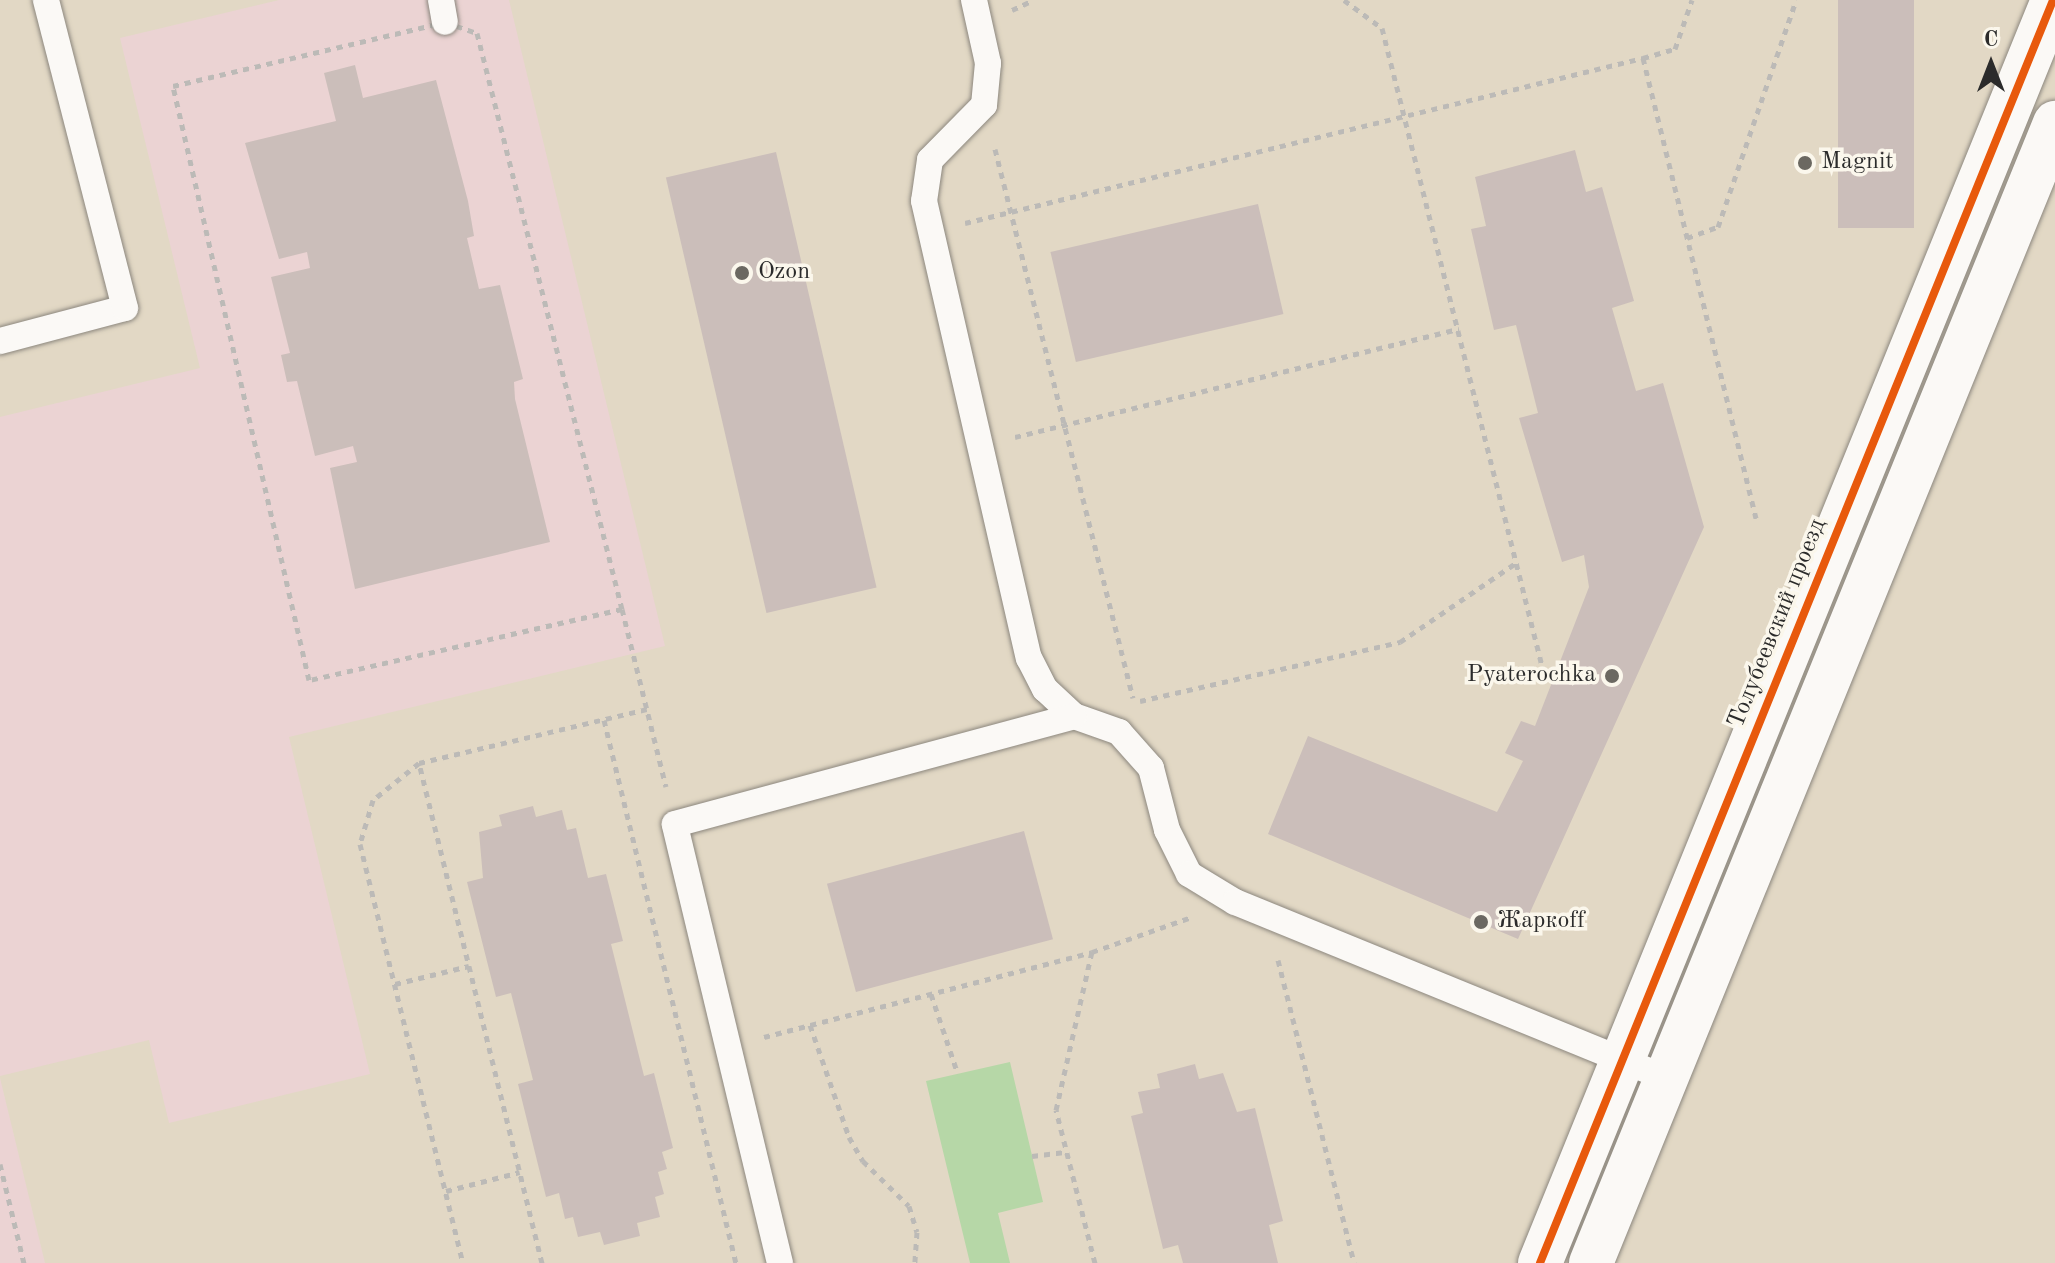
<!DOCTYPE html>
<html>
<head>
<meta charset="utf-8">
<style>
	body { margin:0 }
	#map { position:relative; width:2055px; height:1263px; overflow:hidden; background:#e2d8c5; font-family:"Old Standard TT",serif }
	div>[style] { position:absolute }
	.built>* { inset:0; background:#ebd3d3 }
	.green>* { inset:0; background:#b6d7a7 }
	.building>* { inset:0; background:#cbbeba; transform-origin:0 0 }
	.path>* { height:5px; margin-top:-2.5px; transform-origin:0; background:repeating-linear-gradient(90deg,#bcbab7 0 6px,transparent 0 12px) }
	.roads { filter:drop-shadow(0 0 2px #8c877e) drop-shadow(0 0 2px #8c877e) }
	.lane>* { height:26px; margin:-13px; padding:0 13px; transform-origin:13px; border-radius:13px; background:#fbf9f6 }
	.street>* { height:44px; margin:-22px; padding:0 22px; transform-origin:22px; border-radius:22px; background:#fbf9f6 }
	.cycleway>* { height:8px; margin:-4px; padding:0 4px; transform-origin:4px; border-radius:4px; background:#e8590c }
	.dots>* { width:22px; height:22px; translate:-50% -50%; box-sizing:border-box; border:4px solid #fbf7ec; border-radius:50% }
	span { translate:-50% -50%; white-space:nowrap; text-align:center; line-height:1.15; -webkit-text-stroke:7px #fbf7ec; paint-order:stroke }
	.poi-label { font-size:24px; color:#2b2b2b }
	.left { translate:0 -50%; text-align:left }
	.right { translate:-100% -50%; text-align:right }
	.street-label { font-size:24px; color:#2b2b2b }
	.north { position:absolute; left:1951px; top:24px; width:80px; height:80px; -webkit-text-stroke:6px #fbf7ec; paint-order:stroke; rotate:0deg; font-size:22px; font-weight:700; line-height:32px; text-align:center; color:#2b2b2b }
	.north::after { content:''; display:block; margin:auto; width:28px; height:36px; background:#2b2b2b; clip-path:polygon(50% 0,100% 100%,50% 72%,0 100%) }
</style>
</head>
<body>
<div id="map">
	<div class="built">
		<i style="clip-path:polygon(279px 0,509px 0,665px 646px,289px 737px,370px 1074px,169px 1123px,149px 1040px,0 1076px,0 417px,200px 368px,120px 38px)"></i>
		<i style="clip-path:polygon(0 1078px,45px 1263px,0 1263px)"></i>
	</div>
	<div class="green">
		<i style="clip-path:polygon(1010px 1062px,1043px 1202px,998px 1213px,1010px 1263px,970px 1263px,926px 1081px)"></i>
	</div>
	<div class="building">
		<i style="left:1838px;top:0;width:76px;height:228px"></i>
		<i style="clip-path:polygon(355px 65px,363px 98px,436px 80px,468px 201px,474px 236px,467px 238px,479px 289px,500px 285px,523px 379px,514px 382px,515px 399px,550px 542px,355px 589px,330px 468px,357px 462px,353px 446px,315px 456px,297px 381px,287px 382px,281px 355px,290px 353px,271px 277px,310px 268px,307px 252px,279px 259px,245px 143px,336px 121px,324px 73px)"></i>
		<i style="clip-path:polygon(1575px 150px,1586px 192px,1602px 187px,1634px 301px,1612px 308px,1636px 391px,1663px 383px,1704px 527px,1518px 939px,1268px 834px,1308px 736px,1497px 812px,1523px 761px,1505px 753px,1521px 721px,1535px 726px,1589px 587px,1584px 555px,1562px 562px,1519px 418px,1538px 413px,1516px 325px,1494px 330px,1471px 229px,1486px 226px,1475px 177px)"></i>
		<i style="left:776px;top:152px;width:447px;height:113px;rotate:77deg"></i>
		<i style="left:1258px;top:204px;width:113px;height:213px;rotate:77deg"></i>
		<i style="clip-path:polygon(533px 806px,536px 817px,562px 810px,567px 830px,576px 828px,588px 878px,606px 874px,623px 941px,611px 944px,644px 1076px,654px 1073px,673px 1148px,662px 1152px,667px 1169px,658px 1172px,664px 1194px,655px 1197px,660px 1217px,637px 1223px,640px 1236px,604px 1245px,600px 1232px,578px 1237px,573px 1217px,565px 1219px,559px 1193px,546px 1197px,518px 1084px,533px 1080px,511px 993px,496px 997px,467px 882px,483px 878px,479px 832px,502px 826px,499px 815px)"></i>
		<i style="left:1024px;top:831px;width:112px;height:204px;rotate:75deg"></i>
		<i style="clip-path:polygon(1195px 1064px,1199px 1079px,1223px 1073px,1237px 1112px,1255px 1108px,1283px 1221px,1269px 1225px,1278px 1263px,1183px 1263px,1178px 1245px,1163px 1249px,1131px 1116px,1143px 1113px,1138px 1092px,1160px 1088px,1157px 1074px)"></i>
	</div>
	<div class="path">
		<i style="left:1344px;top:0;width:47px;rotate:36.4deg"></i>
		<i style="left:1382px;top:28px;width:658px;rotate:75.92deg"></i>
		<i style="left:1012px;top:10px;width:23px;rotate:-25deg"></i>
		<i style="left:445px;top:22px;width:34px;rotate:19deg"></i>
		<i style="left:477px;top:33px;width:594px;rotate:75.87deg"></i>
		<i style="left:622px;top:609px;width:321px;rotate:167.2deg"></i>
		<i style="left:309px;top:680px;width:609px;rotate:-102.9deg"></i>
		<i style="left:173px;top:86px;width:279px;rotate:-13.2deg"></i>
		<i style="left:1643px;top:58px;width:33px;rotate:-16deg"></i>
		<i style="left:1675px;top:49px;width:52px;rotate:-70.9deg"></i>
		<i style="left:995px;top:149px;width:566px;rotate:75.89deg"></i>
		<i style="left:965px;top:223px;width:698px;rotate:-13.68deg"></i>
		<i style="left:1643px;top:58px;width:474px;rotate:76.2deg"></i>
		<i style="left:1687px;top:238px;width:33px;rotate:-20deg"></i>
		<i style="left:1718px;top:227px;width:240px;rotate:-71deg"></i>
		<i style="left:1015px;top:437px;width:457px;rotate:-13.7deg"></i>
		<i style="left:622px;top:609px;width:183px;rotate:76.1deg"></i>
		<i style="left:1140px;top:701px;width:267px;rotate:-12.8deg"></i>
		<i style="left:1400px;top:642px;width:140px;rotate:-34.3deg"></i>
		<i style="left:604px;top:720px;width:559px;rotate:76.34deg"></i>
		<i style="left:419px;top:763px;width:59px;rotate:141.2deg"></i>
		<i style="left:373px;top:800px;width:46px;rotate:106.5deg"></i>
		<i style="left:360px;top:844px;width:431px;rotate:76.2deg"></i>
		<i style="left:1278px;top:960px;width:312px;rotate:75.9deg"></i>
		<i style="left:395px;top:984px;width:76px;rotate:-13.7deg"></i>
		<i style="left:931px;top:994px;width:84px;rotate:71.4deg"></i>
		<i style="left:810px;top:1025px;width:119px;rotate:70.8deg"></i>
		<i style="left:849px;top:1137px;width:28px;rotate:60deg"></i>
		<i style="left:863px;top:1161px;width:64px;rotate:44.4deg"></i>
		<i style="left:909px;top:1206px;width:27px;rotate:73deg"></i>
		<i style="left:917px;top:1232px;width:31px;rotate:94deg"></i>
		<i style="left:764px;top:1037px;width:339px;rotate:-14.5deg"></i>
		<i style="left:1032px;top:1156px;width:35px;rotate:-7deg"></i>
		<i style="left:0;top:1164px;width:102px;rotate:76.4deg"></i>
		<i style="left:446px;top:1191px;width:76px;rotate:-14.4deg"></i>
		<i style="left:542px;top:1263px;width:515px;rotate:-103.82deg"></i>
		<i style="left:419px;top:763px;width:234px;rotate:-13.3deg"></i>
		<i style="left:1095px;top:1263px;width:158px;rotate:-104.3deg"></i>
		<i style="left:1056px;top:1110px;width:162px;rotate:-77.2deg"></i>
		<i style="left:1092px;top:952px;width:103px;rotate:-19.3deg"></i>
	</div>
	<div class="roads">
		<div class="lane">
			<i style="left:441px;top:0;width:22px;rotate:80deg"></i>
			<i style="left:974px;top:0;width:65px;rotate:77.5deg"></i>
			<i style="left:988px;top:63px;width:42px;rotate:95.4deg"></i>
			<i style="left:984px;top:105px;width:77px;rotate:134.5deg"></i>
			<i style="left:930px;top:160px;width:41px;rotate:98.3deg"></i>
			<i style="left:924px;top:201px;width:469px;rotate:77.1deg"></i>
			<i style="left:1029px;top:658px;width:35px;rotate:63deg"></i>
			<i style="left:1045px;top:689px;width:40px;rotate:43deg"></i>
			<i style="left:1074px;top:716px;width:48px;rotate:19.6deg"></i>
			<i style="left:1119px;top:732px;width:48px;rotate:48.4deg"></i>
			<i style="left:1151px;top:768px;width:64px;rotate:75.5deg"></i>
			<i style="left:1167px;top:830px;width:49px;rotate:63.4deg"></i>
			<i style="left:1189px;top:874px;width:54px;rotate:31.3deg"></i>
			<i style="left:1235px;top:902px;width:466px;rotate:22.2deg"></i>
			<i style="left:0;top:341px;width:129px;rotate:-14.8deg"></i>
			<i style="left:125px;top:308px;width:318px;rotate:-104.4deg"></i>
			<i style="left:780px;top:1263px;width:451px;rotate:-103.5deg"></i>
			<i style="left:675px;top:824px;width:413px;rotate:-15.1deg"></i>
		</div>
		<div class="street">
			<i style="left:1540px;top:1263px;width:1363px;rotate:-67.89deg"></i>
			<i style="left:1591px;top:1263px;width:1231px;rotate:-67.85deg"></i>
		</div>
	</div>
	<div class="cycleway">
		<i style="left:1540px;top:1263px;width:1363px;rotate:-67.89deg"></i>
	</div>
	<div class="dots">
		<i style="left:1805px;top:163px;background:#6b6861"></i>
		<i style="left:742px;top:273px;background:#6b6861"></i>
		<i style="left:1612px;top:676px;background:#6b6861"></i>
		<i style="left:1481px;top:922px;background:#6b6861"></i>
	</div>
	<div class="poi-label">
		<span class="left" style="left:1821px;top:163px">Magnit</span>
		<span class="left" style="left:758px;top:273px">Ozon</span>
		<span class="right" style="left:1596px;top:676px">Pyaterochka</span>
		<span class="left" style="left:1497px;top:922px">Жаркoff</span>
	</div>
	<div class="street-label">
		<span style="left:1778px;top:624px;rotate:-68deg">Толубеевский проезд</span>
	</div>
	<div class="north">С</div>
</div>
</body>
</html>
